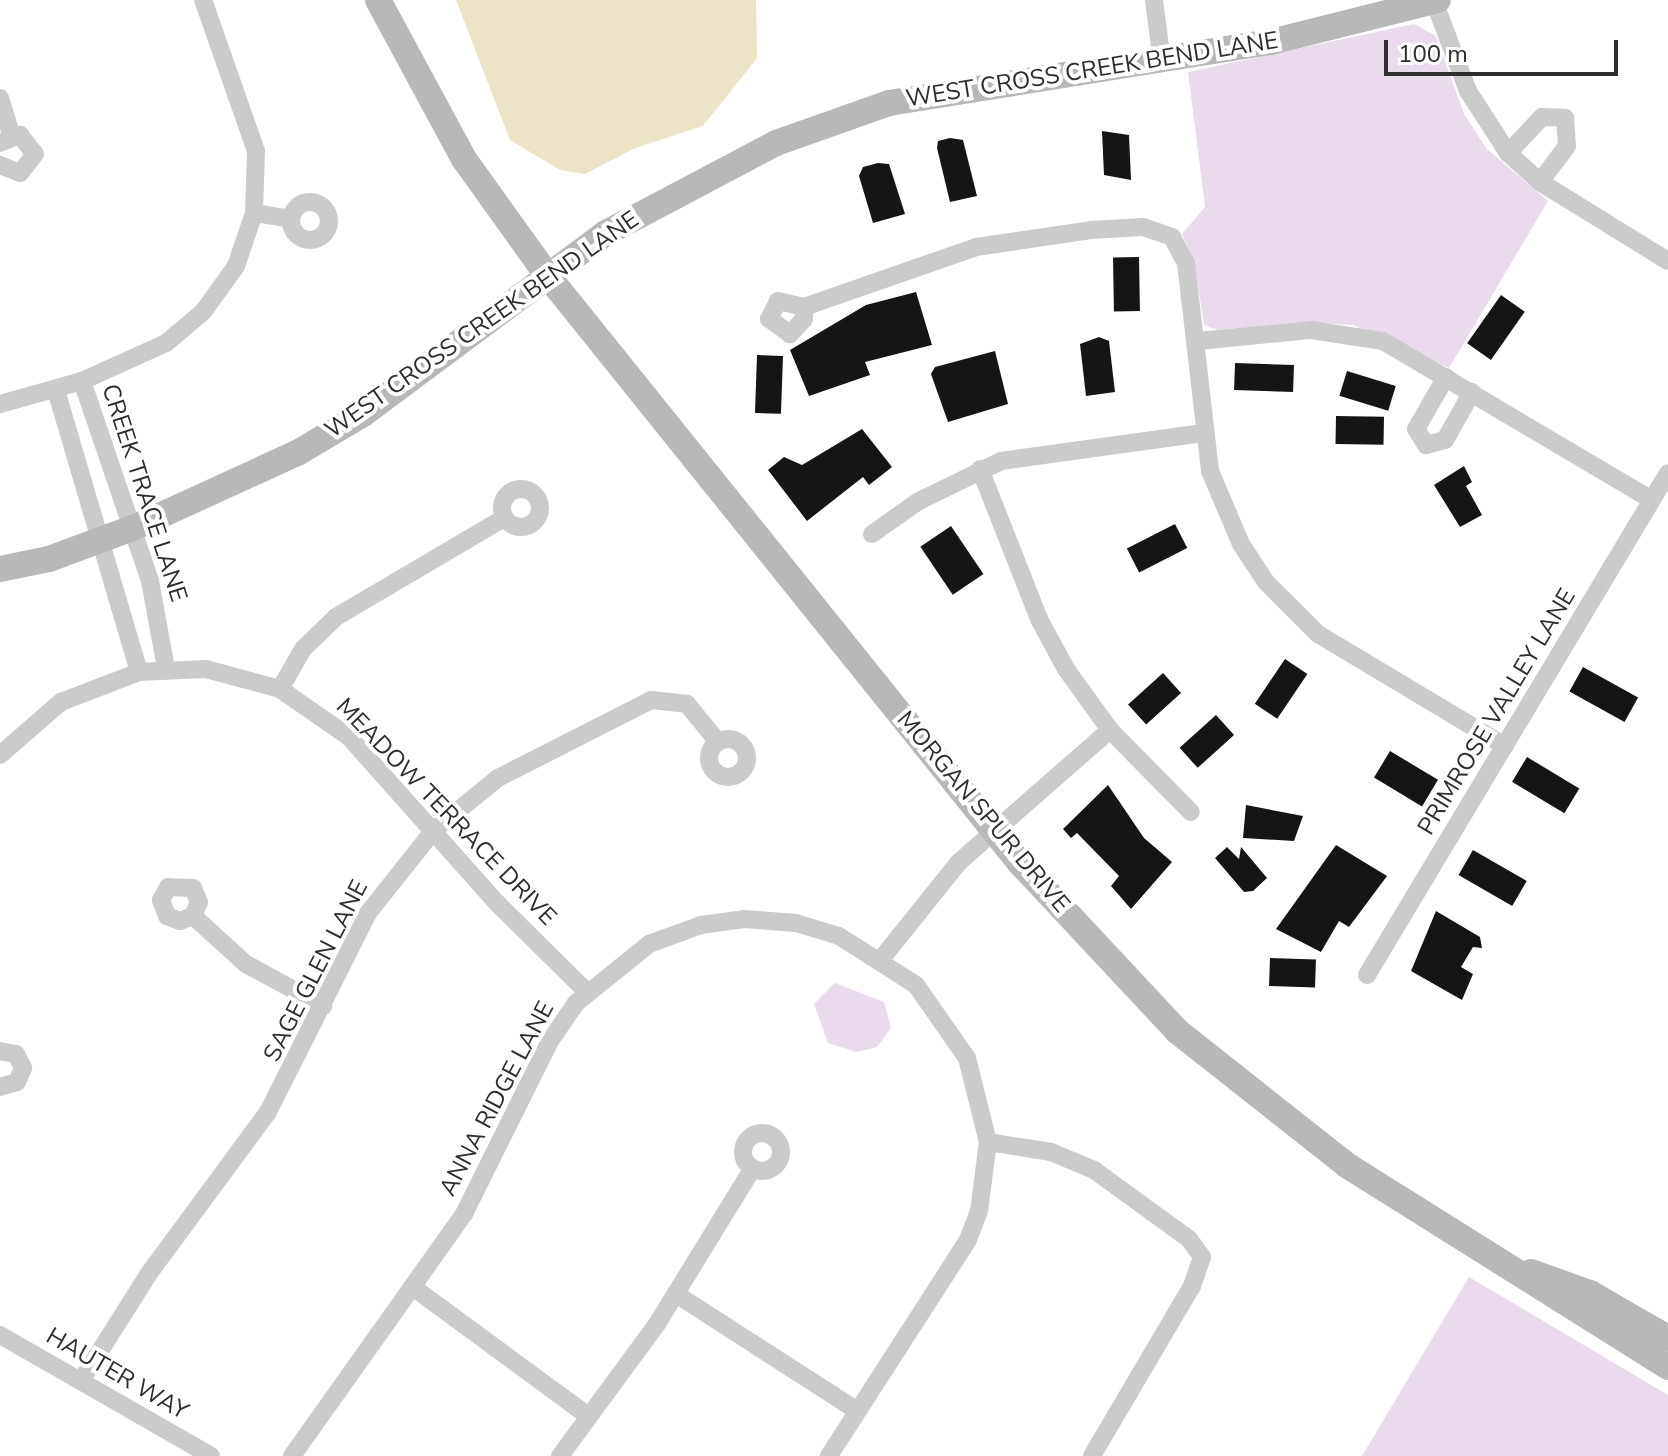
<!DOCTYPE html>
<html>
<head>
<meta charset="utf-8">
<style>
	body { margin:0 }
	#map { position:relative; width:1668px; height:1456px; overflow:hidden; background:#fff; font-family:"Nunito Sans",sans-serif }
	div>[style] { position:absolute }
	.green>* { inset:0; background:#e9daec }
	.water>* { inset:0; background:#ece4c6 }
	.building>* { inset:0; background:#151515; transform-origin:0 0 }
	.street>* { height:18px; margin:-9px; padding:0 9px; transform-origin:9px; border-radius:9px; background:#cbcbcb }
	.street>.ring { margin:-9px; padding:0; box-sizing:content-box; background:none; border:18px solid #cbcbcb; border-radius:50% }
	.secondary>* { height:26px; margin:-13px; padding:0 13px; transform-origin:13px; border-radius:13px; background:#b8b8b8 }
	span { translate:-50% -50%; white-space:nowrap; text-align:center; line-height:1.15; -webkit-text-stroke:8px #fff; paint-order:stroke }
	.street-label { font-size:24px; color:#2e2e2e }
	.scale { position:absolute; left:1384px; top:40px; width:234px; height:36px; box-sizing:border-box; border:4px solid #2e2e2e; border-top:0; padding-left:10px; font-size:24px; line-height:28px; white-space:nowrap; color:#2e2e2e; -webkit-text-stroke:6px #fff; paint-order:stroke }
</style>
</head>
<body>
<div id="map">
	<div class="green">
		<i style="clip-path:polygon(1414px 24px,1436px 36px,1464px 114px,1486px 148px,1548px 201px,1449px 368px,1353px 325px,1302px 322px,1218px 330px,1204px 325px,1194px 260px,1182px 234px,1205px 207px,1188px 72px)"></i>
		<i style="clip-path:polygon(835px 983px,884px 1002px,891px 1028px,877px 1047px,857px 1052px,828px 1043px,814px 1004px)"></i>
		<i style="clip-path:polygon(1469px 1277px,1668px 1395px,1668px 1456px,1362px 1456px)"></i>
	</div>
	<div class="water">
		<i style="clip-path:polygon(456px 0,756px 0,757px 58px,703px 126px,635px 148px,585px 174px,560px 170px,510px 140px)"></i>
	</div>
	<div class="building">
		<i style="clip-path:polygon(1102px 131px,1129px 135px,1131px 180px,1104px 175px)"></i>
		<i style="clip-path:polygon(950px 138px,963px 140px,977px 196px,950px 202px,937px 148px,938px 141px)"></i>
		<i style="clip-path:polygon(878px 163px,889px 164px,905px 214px,873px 223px,859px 176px,863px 167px)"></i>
		<i style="left:1139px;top:257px;width:54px;height:26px;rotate:89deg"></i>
		<i style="clip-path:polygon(916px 292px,932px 345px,865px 362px,870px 375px,809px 396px,790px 350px,866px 305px)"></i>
		<i style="left:1501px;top:295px;width:29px;height:59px;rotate:35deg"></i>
		<i style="clip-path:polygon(1099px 337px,1109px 341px,1115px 392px,1086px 396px,1080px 344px)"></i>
		<i style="clip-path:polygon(995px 351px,1008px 404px,948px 422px,931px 374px,935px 367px)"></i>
		<i style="left:757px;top:355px;width:26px;height:58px;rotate:2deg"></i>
		<i style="left:1294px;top:365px;width:27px;height:59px;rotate:92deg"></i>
		<i style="left:1347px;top:371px;width:51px;height:26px;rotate:17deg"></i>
		<i style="left:1336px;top:416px;width:48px;height:28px;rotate:1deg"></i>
		<i style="clip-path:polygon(862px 429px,892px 467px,869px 485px,863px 477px,807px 521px,768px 470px,784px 457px,802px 465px)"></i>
		<i style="clip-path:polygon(1464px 466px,1472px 482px,1466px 486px,1482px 515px,1460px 527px,1434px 485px)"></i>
		<i style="left:1175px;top:524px;width:27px;height:54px;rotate:63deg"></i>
		<i style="left:951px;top:526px;width:58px;height:37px;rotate:56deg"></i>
		<i style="left:1285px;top:659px;width:27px;height:54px;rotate:34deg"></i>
		<i style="left:1583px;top:667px;width:63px;height:28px;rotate:29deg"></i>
		<i style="left:1163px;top:673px;width:27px;height:47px;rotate:48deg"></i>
		<i style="left:1216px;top:715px;width:27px;height:49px;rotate:48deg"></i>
		<i style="left:1390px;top:751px;width:56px;height:31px;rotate:31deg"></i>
		<i style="left:1527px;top:757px;width:61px;height:29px;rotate:31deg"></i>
		<i style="clip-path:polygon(1108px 785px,1144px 838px,1172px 862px,1131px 909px,1111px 886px,1119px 876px,1077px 833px,1071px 838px,1063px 829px)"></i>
		<i style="clip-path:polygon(1246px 805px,1303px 816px,1294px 841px,1243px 838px)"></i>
		<i style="clip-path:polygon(1336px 845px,1387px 876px,1349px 927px,1339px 921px,1321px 952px,1276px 929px)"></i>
		<i style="clip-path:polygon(1227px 847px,1239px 859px,1241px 847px,1267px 878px,1253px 891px,1244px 892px,1215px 858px)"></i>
		<i style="left:1473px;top:850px;width:62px;height:29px;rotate:30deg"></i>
		<i style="clip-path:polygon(1436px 911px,1480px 937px,1482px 948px,1473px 947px,1461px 967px,1473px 974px,1462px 1000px,1411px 971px)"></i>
		<i style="left:1270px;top:958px;width:46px;height:28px;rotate:2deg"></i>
	</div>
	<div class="street">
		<i style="left:1154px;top:0;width:63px;rotate:82.6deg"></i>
		<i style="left:1434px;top:1px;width:96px;rotate:69.3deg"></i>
		<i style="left:1468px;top:91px;width:74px;rotate:57.2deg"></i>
		<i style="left:1508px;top:153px;width:43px;rotate:42.2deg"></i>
		<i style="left:1540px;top:182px;width:150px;rotate:31.7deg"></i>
		<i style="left:0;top:98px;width:39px;rotate:73deg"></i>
		<i style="left:0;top:143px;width:22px;rotate:-22deg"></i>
		<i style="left:20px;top:135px;width:24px;rotate:52deg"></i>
		<i style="left:35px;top:154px;width:24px;rotate:128deg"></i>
		<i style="left:20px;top:173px;width:22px;rotate:-158deg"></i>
		<i style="left:1508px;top:153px;width:50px;rotate:-46.6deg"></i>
		<i style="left:1542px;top:117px;width:23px;rotate:2deg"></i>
		<i style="left:1565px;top:118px;width:28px;rotate:86deg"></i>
		<i style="left:1567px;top:146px;width:45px;rotate:126.9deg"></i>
		<i class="ring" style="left:291px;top:202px;width:20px;height:20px"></i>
		<i style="left:254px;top:213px;width:37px;rotate:9deg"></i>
		<i style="left:804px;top:307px;width:12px;rotate:90deg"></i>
		<i style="left:804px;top:319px;width:21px;rotate:133deg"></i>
		<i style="left:790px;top:334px;width:26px;rotate:-144deg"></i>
		<i style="left:769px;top:319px;width:20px;rotate:-63deg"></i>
		<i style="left:778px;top:301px;width:27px;rotate:13deg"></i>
		<i style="left:804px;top:307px;width:182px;rotate:-19.2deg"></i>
		<i style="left:976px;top:247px;width:116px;rotate:-8.4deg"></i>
		<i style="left:1091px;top:230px;width:52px;rotate:-3.3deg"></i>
		<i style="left:1143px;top:227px;width:31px;rotate:19deg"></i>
		<i style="left:1172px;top:237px;width:30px;rotate:62deg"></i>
		<i style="left:1186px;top:263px;width:209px;rotate:83.4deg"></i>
		<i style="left:1210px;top:471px;width:79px;rotate:67deg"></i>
		<i style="left:1241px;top:544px;width:45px;rotate:56.7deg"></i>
		<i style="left:1266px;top:582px;width:74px;rotate:45deg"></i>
		<i style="left:1318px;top:634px;width:218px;rotate:30.9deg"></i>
		<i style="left:1198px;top:341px;width:114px;rotate:-5.6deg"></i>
		<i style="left:1311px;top:330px;width:73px;rotate:8.7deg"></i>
		<i style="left:1383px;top:341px;width:312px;rotate:30.6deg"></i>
		<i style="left:1446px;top:377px;width:60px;rotate:120deg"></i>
		<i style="left:1416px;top:429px;width:19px;rotate:58deg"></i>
		<i style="left:1426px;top:445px;width:20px;rotate:-15deg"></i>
		<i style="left:1445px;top:440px;width:55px;rotate:-60.6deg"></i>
		<i style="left:82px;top:381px;width:211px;rotate:71.2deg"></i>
		<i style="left:150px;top:581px;width:88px;rotate:79.6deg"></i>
		<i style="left:56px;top:390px;width:294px;rotate:73.6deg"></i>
		<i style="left:0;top:404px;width:85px;rotate:-15.7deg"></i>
		<i style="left:82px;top:381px;width:92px;rotate:-24.3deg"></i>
		<i style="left:166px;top:343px;width:48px;rotate:-40deg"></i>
		<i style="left:203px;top:312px;width:57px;rotate:-54.3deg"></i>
		<i style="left:236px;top:266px;width:56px;rotate:-71.2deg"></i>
		<i style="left:254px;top:213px;width:62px;rotate:-88.2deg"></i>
		<i style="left:256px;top:151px;width:160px;rotate:-109.3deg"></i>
		<i style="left:980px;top:469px;width:161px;rotate:68.5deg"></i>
		<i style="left:1039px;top:619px;width:57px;rotate:61.6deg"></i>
		<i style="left:1066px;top:669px;width:75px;rotate:54.2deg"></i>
		<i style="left:1110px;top:730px;width:115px;rotate:45.4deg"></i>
		<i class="ring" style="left:502px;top:489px;width:20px;height:20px"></i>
		<i style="left:872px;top:534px;width:57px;rotate:-35.1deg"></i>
		<i style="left:919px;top:501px;width:91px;rotate:-26deg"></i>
		<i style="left:1001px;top:461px;width:204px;rotate:-7.9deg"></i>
		<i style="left:280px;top:689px;width:46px;rotate:-60.1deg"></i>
		<i style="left:303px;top:649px;width:46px;rotate:-44.1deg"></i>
		<i style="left:336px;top:617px;width:195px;rotate:-30.5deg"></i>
		<i class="ring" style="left:709px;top:739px;width:20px;height:20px"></i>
		<i style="left:0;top:755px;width:81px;rotate:-41deg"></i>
		<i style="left:61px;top:702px;width:84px;rotate:-21deg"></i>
		<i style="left:139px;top:672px;width:67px;rotate:-2.6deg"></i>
		<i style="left:206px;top:669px;width:77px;rotate:15.1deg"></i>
		<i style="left:280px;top:689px;width:84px;rotate:34.8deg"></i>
		<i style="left:349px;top:737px;width:222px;rotate:48.3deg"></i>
		<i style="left:497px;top:903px;width:125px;rotate:44.7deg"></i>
		<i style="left:193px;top:916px;width:15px;rotate:-67deg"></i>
		<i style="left:199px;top:902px;width:15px;rotate:-113deg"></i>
		<i style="left:193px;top:888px;width:25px;rotate:-178deg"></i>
		<i style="left:168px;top:887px;width:15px;rotate:118deg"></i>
		<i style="left:161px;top:900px;width:17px;rotate:69deg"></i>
		<i style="left:167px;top:916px;width:14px;rotate:21deg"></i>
		<i style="left:180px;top:921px;width:14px;rotate:-21deg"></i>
		<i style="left:193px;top:916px;width:72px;rotate:42.2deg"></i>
		<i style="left:246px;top:964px;width:88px;rotate:28.6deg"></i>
		<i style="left:882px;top:958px;width:122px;rotate:-51.3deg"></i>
		<i style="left:958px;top:863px;width:202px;rotate:-41.2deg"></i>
		<i style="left:1367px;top:975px;width:585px;rotate:-59.05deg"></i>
		<i style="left:0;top:1051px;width:16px;rotate:11deg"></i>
		<i style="left:16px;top:1054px;width:16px;rotate:63deg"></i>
		<i style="left:23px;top:1068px;width:15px;rotate:113deg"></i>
		<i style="left:17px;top:1082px;width:18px;rotate:164deg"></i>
		<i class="ring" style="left:743px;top:1133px;width:20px;height:20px"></i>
		<i style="left:988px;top:1142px;width:64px;rotate:9deg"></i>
		<i style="left:1051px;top:1152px;width:47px;rotate:22.7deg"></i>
		<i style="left:1094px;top:1170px;width:117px;rotate:36deg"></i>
		<i style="left:1189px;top:1239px;width:22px;rotate:54deg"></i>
		<i style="left:1202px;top:1257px;width:31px;rotate:109deg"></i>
		<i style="left:1192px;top:1286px;width:197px;rotate:120.5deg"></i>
		<i style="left:414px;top:1288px;width:216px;rotate:36.3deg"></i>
		<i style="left:676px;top:1294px;width:214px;rotate:32.8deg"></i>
		<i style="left:0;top:1335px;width:243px;rotate:29.8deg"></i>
		<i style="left:81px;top:1381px;width:129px;rotate:-57.7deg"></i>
		<i style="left:150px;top:1272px;width:199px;rotate:-53.6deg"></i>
		<i style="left:268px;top:1112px;width:223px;rotate:-63.3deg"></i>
		<i style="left:368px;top:913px;width:106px;rotate:-51.5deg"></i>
		<i style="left:434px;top:830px;width:82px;rotate:-39.1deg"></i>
		<i style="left:498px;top:778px;width:172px;rotate:-27deg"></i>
		<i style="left:651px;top:700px;width:36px;rotate:6deg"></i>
		<i style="left:687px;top:704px;width:49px;rotate:50.8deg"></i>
		<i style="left:292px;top:1456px;width:297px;rotate:-54.6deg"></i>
		<i style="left:464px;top:1214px;width:193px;rotate:-63.6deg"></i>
		<i style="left:550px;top:1041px;width:46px;rotate:-55.6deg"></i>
		<i style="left:576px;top:1003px;width:94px;rotate:-38.9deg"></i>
		<i style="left:649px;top:944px;width:55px;rotate:-20.1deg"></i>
		<i style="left:701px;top:925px;width:43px;rotate:-7.9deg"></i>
		<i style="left:744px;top:919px;width:52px;rotate:4.4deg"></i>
		<i style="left:796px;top:923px;width:45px;rotate:16.8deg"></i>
		<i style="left:839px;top:936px;width:91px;rotate:32.5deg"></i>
		<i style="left:916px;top:985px;width:89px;rotate:55.1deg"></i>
		<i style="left:967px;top:1058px;width:87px;rotate:76deg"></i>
		<i style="left:988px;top:1142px;width:70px;rotate:97.4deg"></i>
		<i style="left:979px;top:1211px;width:31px;rotate:111deg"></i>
		<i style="left:968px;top:1240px;width:257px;rotate:122.8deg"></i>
		<i style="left:560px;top:1456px;width:164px;rotate:-53.7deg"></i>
		<i style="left:657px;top:1324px;width:183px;rotate:-58.4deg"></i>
	</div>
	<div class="secondary">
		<i style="left:378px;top:0;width:181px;rotate:61.6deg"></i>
		<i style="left:464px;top:159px;width:143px;rotate:54.4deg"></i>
		<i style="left:547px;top:275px;width:755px;rotate:51.19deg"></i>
		<i style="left:1020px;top:863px;width:230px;rotate:46.9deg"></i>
		<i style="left:1177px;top:1031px;width:218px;rotate:38.3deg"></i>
		<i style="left:1348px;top:1166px;width:378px;rotate:32.1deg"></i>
		<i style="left:0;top:569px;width:50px;rotate:-11.5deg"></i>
		<i style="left:49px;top:559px;width:90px;rotate:-20.3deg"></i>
		<i style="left:133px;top:528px;width:183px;rotate:-24.6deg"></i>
		<i style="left:299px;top:452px;width:74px;rotate:-30.7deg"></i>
		<i style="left:363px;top:414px;width:303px;rotate:-36.7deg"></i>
		<i style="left:606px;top:233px;width:192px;rotate:-27.9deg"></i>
		<i style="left:776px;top:143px;width:120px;rotate:-19.5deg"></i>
		<i style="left:889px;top:103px;width:387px;rotate:-9.1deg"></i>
		<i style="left:1271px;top:42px;width:172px;rotate:-14.1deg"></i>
		<i style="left:1531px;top:1272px;width:63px;rotate:19.6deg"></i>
		<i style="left:1590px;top:1293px;width:90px;rotate:30deg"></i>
	</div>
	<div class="street-label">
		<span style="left:1092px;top:70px;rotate:-9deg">WEST CROSS CREEK BEND LANE</span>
		<span style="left:482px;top:325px;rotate:-35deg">WEST CROSS CREEK BEND LANE</span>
		<span style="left:144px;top:493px;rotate:72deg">CREEK TRACE LANE</span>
		<span style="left:1497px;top:712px;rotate:-59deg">PRIMROSE VALLEY LANE</span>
		<span style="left:446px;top:812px;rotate:46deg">MEADOW TERRACE DRIVE</span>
		<span style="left:983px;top:812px;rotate:50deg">MORGAN SPUR DRIVE</span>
		<span style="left:316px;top:971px;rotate:-63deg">SAGE GLEN LANE</span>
		<span style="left:497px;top:1099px;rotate:-62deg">ANNA RIDGE LANE</span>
		<span style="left:117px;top:1374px;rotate:30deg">HAUTER WAY</span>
	</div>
	<div class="scale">100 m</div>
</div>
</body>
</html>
